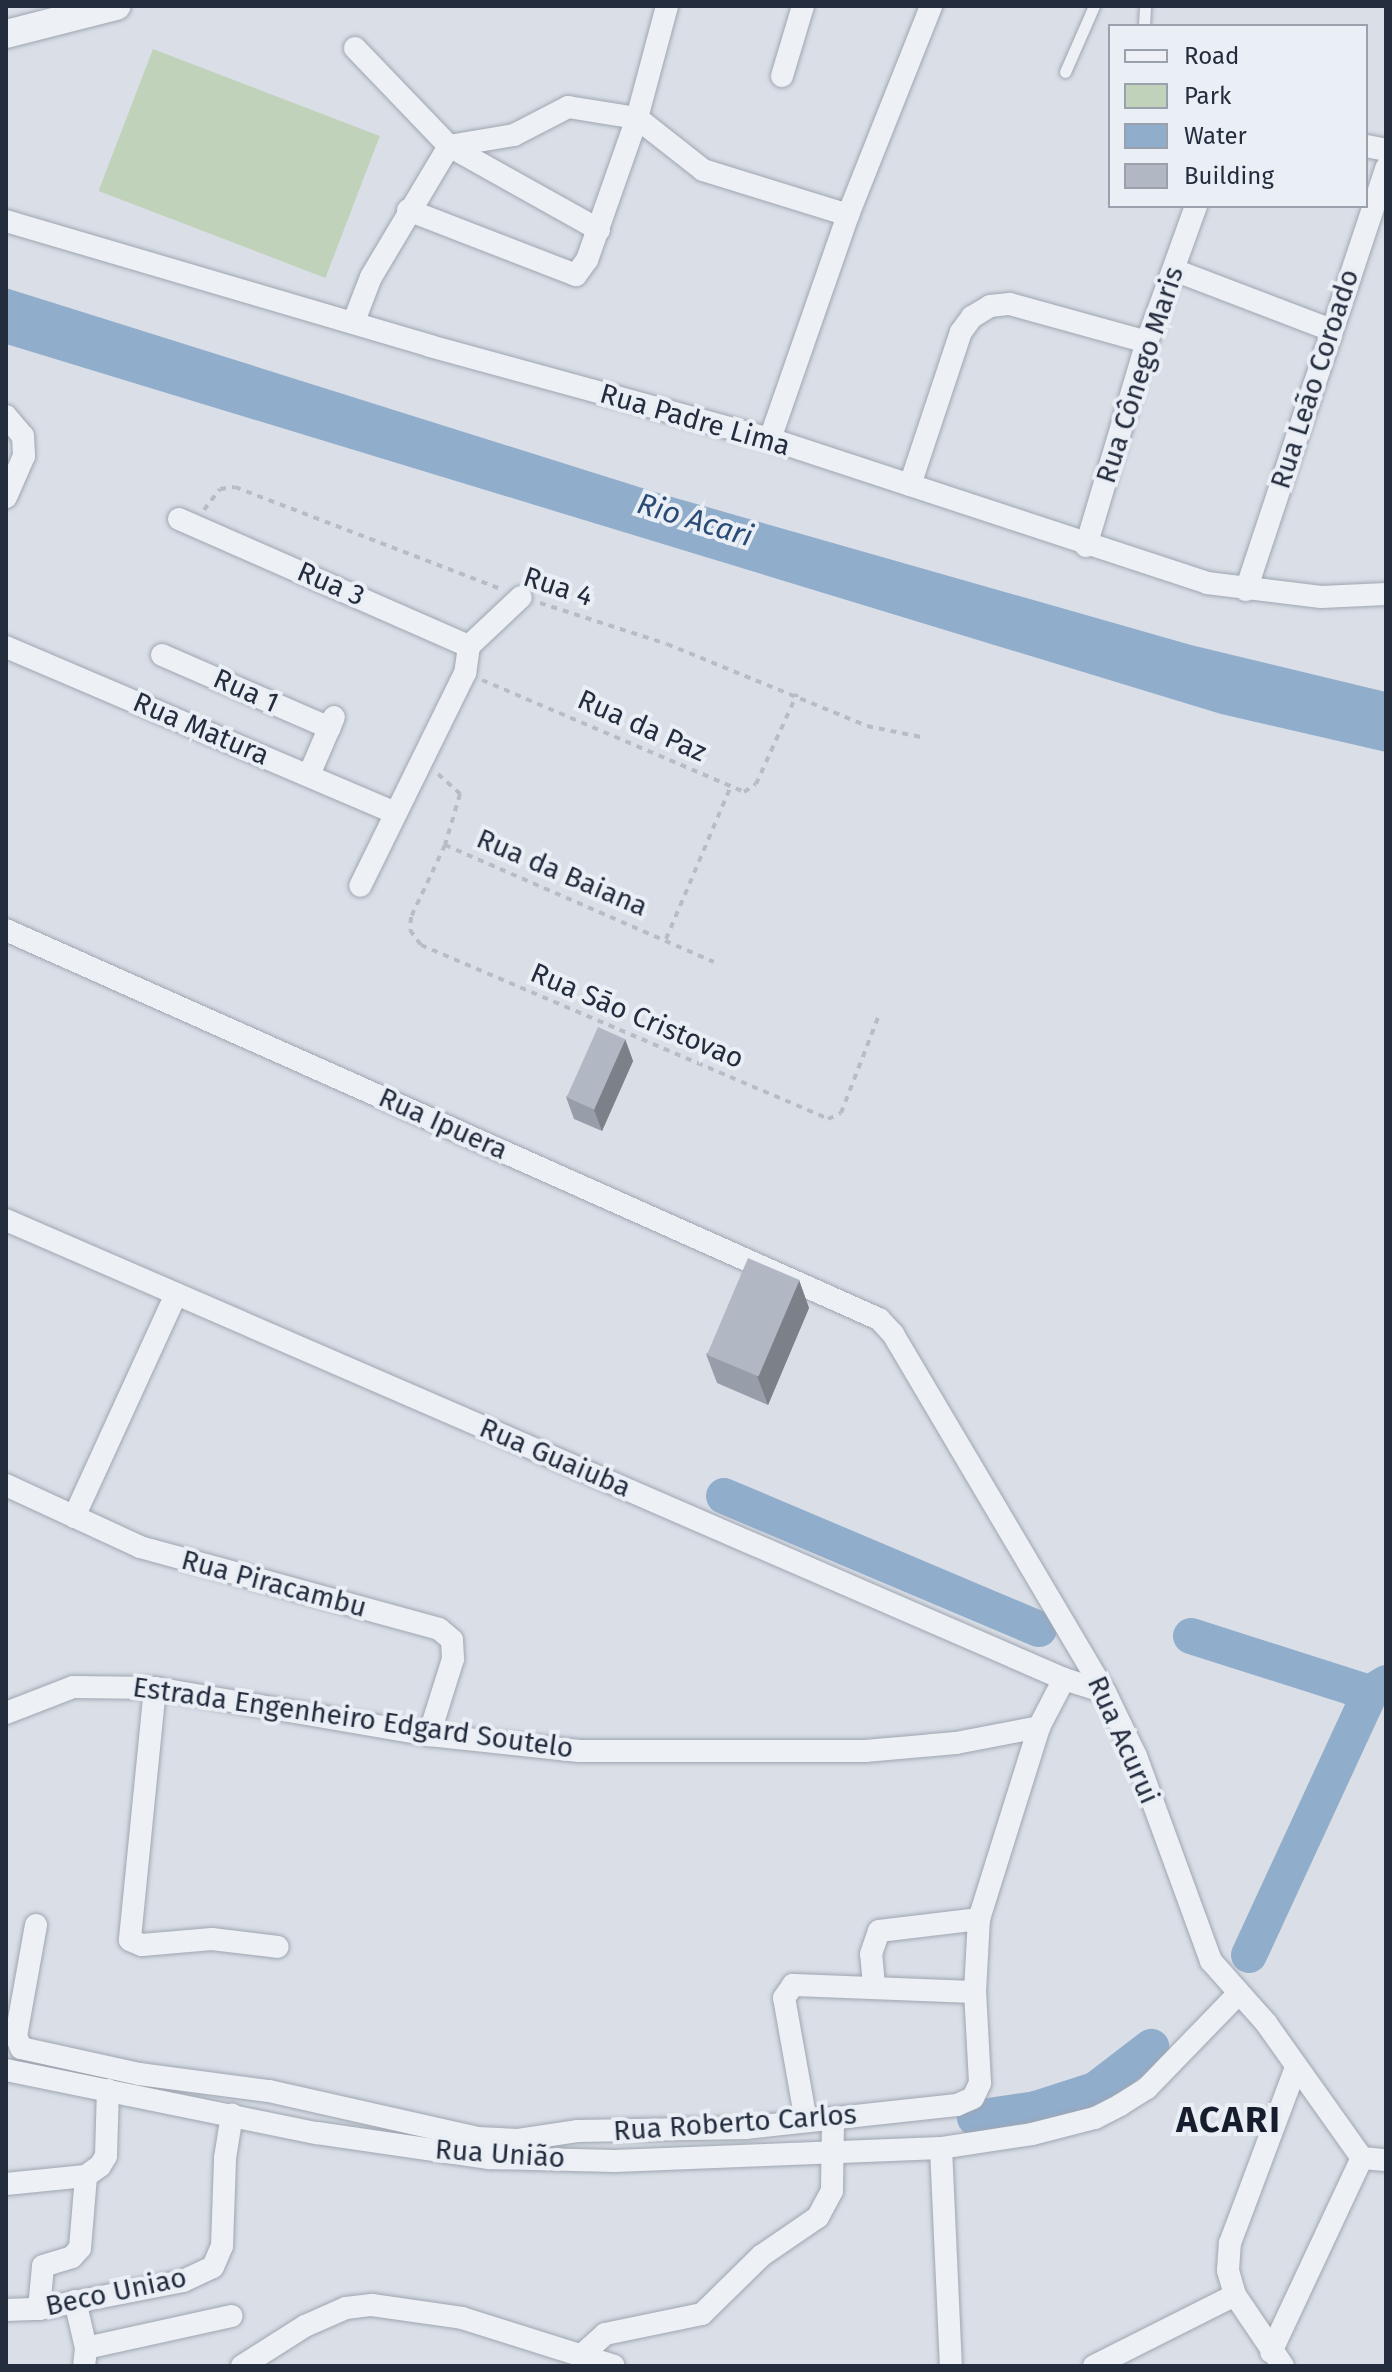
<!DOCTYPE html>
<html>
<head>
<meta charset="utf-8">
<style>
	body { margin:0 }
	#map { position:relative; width:1392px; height:2372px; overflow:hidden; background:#dadfe7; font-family:"Fira Sans",sans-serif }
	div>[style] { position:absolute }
	.green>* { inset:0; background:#c0d2ba; transform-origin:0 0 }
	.water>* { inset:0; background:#91adcc }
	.river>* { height:36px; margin:-18px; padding:0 18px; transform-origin:18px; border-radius:18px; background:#91adcc }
	.path>* { height:4px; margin-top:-2px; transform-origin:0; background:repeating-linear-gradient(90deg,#b8bdc5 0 6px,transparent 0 12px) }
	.roads { filter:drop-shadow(0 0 2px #9fa6b1) drop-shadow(0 0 2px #9fa6b1) }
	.service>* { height:11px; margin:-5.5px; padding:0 5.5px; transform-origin:5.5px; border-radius:5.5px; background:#edf0f5 }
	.minor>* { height:22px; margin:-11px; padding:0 11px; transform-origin:11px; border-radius:11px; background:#edf0f5 }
	.tertiary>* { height:28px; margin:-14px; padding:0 14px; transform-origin:14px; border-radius:14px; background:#edf0f5 }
	.wall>* { inset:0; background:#989ea9 }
	.shaded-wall>* { inset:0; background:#7c8189 }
	.building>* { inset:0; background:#b1b8c4; transform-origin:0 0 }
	span { translate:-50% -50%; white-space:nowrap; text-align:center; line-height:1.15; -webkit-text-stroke:8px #eaeef5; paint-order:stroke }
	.street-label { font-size:28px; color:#232d3e }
	.water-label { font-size:30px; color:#294b76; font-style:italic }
	.district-label { font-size:36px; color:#161e2e; font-weight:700; letter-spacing:2px }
	.frame { position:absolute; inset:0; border:8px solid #232d3e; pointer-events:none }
	.legend { position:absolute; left:1108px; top:24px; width:260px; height:184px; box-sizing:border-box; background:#eaeef5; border:2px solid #9aa1ac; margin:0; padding:10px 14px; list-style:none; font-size:24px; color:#232d3e }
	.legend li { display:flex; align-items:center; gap:16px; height:40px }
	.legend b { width:40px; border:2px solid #9aa1ac }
</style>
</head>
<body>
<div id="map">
	<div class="green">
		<i style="left:153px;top:49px;width:243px;height:152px;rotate:21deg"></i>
	</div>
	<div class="water">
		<i style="clip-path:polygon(6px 288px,658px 493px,1191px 645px,1386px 692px,1386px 752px,1221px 714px,6px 344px)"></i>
	</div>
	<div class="river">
		<i style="left:724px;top:1496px;width:342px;rotate:22.9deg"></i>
		<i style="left:1191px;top:1636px;width:188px;rotate:17.7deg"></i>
		<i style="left:1249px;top:1955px;width:289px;rotate:-65.2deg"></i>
		<i style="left:1370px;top:1693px;width:19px;rotate:-32deg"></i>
		<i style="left:975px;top:2118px;width:62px;rotate:-8.4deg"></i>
		<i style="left:1036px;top:2109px;width:62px;rotate:-17.9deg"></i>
		<i style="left:1095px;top:2090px;width:71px;rotate:-37.5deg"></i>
	</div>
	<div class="path">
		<i style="left:204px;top:510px;width:26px;rotate:-53deg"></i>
		<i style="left:220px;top:489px;width:15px;rotate:-8deg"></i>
		<i style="left:235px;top:487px;width:285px;rotate:21deg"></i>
		<i style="left:540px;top:603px;width:133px;rotate:17.9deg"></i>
		<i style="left:667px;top:644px;width:216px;rotate:22.3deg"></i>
		<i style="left:867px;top:726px;width:60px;rotate:11.5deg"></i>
		<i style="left:482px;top:680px;width:285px;rotate:23.1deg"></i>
		<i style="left:744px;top:792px;width:14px;rotate:-34deg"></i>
		<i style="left:756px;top:784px;width:99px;rotate:-65.5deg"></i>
		<i style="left:438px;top:774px;width:30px;rotate:42deg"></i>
		<i style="left:460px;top:794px;width:53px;rotate:106.4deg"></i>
		<i style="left:445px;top:845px;width:293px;rotate:23.5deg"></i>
		<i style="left:445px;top:845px;width:80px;rotate:115.3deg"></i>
		<i style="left:411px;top:917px;width:13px;rotate:94deg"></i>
		<i style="left:410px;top:930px;width:19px;rotate:54deg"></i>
		<i style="left:421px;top:945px;width:443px;rotate:23.1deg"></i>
		<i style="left:828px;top:1119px;width:14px;rotate:-25deg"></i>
		<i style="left:841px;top:1113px;width:105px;rotate:-68.8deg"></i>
		<i style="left:666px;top:939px;width:164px;rotate:-67deg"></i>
	</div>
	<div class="roads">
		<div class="service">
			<i style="left:1144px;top:26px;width:20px;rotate:-87deg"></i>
			<i style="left:1065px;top:72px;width:72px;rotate:-66.3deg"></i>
		</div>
		<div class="minor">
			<i style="left:355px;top:48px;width:136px;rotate:46.2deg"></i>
			<i style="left:449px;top:146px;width:172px;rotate:29.2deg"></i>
			<i style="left:782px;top:76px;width:73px;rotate:-73.3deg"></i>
			<i style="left:1366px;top:146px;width:20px;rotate:11deg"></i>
			<i style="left:408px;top:210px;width:180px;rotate:21.2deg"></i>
			<i style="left:576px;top:275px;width:19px;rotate:-54deg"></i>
			<i style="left:587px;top:260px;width:151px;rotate:-70.6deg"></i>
			<i style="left:637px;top:118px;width:116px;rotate:-75deg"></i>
			<i style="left:6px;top:221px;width:442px;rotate:16.4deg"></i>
			<i style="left:430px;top:346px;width:352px;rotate:15.3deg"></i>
			<i style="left:770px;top:439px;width:460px;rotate:18.2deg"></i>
			<i style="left:1207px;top:583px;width:115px;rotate:7deg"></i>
			<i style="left:1321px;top:597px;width:65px;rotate:-2.6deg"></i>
			<i style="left:1174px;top:270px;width:168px;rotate:20.9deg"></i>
			<i style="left:354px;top:321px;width:47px;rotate:-68.9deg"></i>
			<i style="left:371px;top:277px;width:152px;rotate:-59.2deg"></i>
			<i style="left:449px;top:146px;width:66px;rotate:-9.6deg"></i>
			<i style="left:514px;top:135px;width:61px;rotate:-27.4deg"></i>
			<i style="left:568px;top:107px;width:70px;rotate:9.1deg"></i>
			<i style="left:637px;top:118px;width:84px;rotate:38.2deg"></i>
			<i style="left:703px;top:170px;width:152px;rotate:17.2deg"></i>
			<i style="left:6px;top:416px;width:26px;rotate:50deg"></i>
			<i style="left:23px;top:436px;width:20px;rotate:87deg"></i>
			<i style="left:24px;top:456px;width:45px;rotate:113.7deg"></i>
			<i style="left:770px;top:439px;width:237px;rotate:-70.8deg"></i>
			<i style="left:848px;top:215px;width:225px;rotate:-68.3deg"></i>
			<i style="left:910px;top:485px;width:161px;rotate:-71.6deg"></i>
			<i style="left:961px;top:332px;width:19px;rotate:-54deg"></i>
			<i style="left:972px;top:317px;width:21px;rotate:-31deg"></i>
			<i style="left:990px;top:306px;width:20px;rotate:-6deg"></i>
			<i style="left:1010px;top:304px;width:142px;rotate:15.5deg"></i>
			<i style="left:179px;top:519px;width:317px;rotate:23.7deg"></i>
			<i style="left:469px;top:646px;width:27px;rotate:98deg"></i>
			<i style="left:465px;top:673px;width:237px;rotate:116.2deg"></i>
			<i style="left:1086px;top:546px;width:213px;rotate:-73.4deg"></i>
			<i style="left:1147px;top:342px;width:145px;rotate:-70.2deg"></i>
			<i style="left:1246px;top:590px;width:445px;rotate:-71.6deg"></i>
			<i style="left:469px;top:646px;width:71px;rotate:-43.3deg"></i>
			<i style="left:6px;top:647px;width:423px;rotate:23.1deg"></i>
			<i style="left:162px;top:655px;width:183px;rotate:23.5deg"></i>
			<i style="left:309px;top:775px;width:63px;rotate:-66.7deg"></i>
			<i style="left:6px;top:930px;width:956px;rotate:24.02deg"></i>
			<i style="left:879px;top:1319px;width:21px;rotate:47deg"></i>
			<i style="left:893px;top:1334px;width:416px;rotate:59.4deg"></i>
			<i style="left:1105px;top:1692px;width:71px;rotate:64.2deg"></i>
			<i style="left:1136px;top:1756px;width:218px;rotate:69.9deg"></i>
			<i style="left:1211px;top:1961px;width:83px;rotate:48.4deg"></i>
			<i style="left:1266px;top:2023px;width:166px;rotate:54.6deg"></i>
			<i style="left:6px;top:1220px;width:1153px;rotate:23.45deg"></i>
			<i style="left:1064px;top:1679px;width:43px;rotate:17.6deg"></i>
			<i style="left:6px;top:1485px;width:148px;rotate:24.8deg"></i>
			<i style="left:140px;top:1547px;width:310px;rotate:15.3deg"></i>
			<i style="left:439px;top:1629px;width:17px;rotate:40deg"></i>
			<i style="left:452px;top:1640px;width:19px;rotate:87deg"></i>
			<i style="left:453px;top:1659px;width:80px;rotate:107.5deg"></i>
			<i style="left:74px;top:1517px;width:245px;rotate:-65.4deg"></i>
			<i style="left:155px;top:1688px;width:253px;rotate:95.7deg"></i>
			<i style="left:130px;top:1940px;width:13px;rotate:23deg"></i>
			<i style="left:142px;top:1945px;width:70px;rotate:-4.9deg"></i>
			<i style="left:212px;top:1939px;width:66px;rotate:6.9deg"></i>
			<i style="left:6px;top:1713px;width:72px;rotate:-21.2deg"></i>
			<i style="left:73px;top:1687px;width:82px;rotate:0.7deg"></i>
			<i style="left:155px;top:1688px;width:278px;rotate:9.7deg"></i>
			<i style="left:429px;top:1735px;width:151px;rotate:6.1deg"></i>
			<i style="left:579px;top:1751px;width:286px"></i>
			<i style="left:865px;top:1751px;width:91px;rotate:-5deg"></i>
			<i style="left:956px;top:1743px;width:85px;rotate:-10.9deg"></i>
			<i style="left:36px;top:1925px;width:113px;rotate:100.2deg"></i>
			<i style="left:16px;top:2036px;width:13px;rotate:67deg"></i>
			<i style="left:21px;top:2048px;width:121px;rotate:12.4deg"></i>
			<i style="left:139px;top:2074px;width:131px;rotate:7.5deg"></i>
			<i style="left:269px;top:2091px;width:213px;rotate:12.7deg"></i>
			<i style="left:477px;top:2138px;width:41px;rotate:2.8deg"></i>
			<i style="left:518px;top:2140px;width:61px;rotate:-8.5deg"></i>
			<i style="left:578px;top:2131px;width:167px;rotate:-1deg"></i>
			<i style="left:745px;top:2128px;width:213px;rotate:-6.2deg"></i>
			<i style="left:957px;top:2105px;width:17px;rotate:-24deg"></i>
			<i style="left:973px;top:2098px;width:17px;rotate:-65deg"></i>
			<i style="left:980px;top:2083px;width:91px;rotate:-93.1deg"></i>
			<i style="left:975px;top:1992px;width:73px;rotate:-86.9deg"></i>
			<i style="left:979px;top:1919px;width:201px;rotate:-72.6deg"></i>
			<i style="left:1039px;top:1727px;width:54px;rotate:-62.5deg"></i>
			<i style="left:874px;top:1986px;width:32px;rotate:-95deg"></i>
			<i style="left:871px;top:1954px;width:24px;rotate:-71deg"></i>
			<i style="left:879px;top:1931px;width:101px;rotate:-6.8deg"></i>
			<i style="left:6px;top:2070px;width:317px;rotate:11.5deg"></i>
			<i style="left:317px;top:2133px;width:174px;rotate:8.3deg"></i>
			<i style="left:489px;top:2158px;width:126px;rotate:1.4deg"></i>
			<i style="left:615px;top:2161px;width:326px;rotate:-2.3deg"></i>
			<i style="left:941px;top:2148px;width:92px;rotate:-8.7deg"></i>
			<i style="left:1032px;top:2134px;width:65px;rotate:-14.3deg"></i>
			<i style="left:1095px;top:2118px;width:28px;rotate:-27deg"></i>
			<i style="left:1120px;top:2105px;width:32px;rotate:-32deg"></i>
			<i style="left:1147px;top:2088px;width:132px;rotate:-45.9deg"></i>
			<i style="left:806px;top:2121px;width:125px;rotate:-100.1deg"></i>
			<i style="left:784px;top:1998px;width:16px;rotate:-55deg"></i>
			<i style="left:793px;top:1985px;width:182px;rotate:2.2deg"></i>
			<i style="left:941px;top:2148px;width:218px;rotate:87.4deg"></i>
			<i style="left:1362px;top:2158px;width:24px;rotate:5deg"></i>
			<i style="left:6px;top:2184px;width:80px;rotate:-5.7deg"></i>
			<i style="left:86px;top:2176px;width:17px;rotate:-36deg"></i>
			<i style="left:100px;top:2166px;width:12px;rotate:-59deg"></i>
			<i style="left:106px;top:2156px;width:66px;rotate:-88.3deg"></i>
			<i style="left:75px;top:2301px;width:48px;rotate:76.8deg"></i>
			<i style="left:86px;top:2348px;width:18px;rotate:96deg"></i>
			<i style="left:39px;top:2309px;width:43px;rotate:-84.7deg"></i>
			<i style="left:43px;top:2266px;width:30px;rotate:-17deg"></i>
			<i style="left:72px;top:2257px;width:12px;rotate:-48deg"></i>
			<i style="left:80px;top:2248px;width:72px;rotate:-85.2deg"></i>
			<i style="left:6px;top:2310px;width:33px;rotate:-2deg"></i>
			<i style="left:39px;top:2309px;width:147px;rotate:-11deg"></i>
			<i style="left:183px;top:2281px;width:33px;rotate:-25deg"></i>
			<i style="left:213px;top:2267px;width:23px;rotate:-67deg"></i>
			<i style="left:222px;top:2246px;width:88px;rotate:-88deg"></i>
			<i style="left:225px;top:2158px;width:44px;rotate:-80.8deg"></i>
			<i style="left:86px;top:2348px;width:149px;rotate:-12.4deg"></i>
			<i style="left:1271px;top:2352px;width:214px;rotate:-64.9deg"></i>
			<i style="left:583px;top:2354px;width:30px;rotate:-42deg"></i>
			<i style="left:605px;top:2334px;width:99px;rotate:-11.7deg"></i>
			<i style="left:702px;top:2314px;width:83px;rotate:-44.5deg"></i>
			<i style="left:761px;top:2256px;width:69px;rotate:-34.4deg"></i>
			<i style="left:818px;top:2217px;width:30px;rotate:-62deg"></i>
			<i style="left:832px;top:2191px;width:73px;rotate:-89.2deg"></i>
			<i style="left:242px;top:2366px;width:75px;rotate:-32.4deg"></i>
			<i style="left:305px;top:2326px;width:45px;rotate:-23.7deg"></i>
			<i style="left:346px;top:2308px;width:26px;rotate:-7deg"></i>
			<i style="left:372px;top:2305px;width:91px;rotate:8.2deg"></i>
			<i style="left:462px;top:2318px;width:159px;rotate:17.5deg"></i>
			<i style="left:1094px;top:2366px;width:158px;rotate:-26.7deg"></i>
			<i style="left:1283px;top:2366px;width:86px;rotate:-124.1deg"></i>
			<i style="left:1235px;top:2295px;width:26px;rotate:-106deg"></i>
			<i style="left:1228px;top:2270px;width:27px;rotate:-86deg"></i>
			<i style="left:1230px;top:2243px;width:188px;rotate:-69.4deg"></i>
		</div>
		<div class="tertiary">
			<i style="left:6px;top:34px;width:114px;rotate:-14.3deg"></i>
		</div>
	</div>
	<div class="wall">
		<i style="clip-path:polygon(625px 1039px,633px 1061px,602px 1131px,574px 1119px,566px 1097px)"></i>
		<i style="clip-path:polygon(799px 1280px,809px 1308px,768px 1405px,717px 1383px,706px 1354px)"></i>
	</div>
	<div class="shaded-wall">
		<i style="clip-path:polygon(625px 1039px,633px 1061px,602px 1131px,594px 1110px)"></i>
		<i style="clip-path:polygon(799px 1280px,809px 1308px,768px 1405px,757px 1376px)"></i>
	</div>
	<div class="building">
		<i style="left:598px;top:1027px;width:30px;height:77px;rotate:24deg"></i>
		<i style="left:748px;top:1258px;width:56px;height:105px;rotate:23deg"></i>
	</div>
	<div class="street-label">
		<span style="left:1140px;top:375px;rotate:-72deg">Rua Cônego Maris</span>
		<span style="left:1315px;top:379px;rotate:-72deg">Rua Leão Coroado</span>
		<span style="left:695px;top:420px;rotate:16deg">Rua Padre Lima</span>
		<span style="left:331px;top:584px;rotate:23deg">Rua 3</span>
		<span style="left:558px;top:587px;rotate:18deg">Rua 4</span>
		<span style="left:246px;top:691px;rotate:24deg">Rua 1</span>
		<span style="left:642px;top:726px;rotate:24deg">Rua da Paz</span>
		<span style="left:201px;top:729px;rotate:23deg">Rua Matura</span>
		<span style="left:562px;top:873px;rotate:23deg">Rua da Baiana</span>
		<span style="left:637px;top:1016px;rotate:23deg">Rua Sāo Cristovao</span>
		<span style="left:443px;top:1124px;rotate:24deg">Rua Ipuera</span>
		<span style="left:555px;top:1458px;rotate:23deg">Rua Guaiuba</span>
		<span style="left:274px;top:1584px;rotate:15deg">Rua Piracambu</span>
		<span style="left:353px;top:1718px;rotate:8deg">Estrada Engenheiro Edgard Soutelo</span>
		<span style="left:1123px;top:1740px;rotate:66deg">Rua Acurui</span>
		<span style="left:735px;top:2123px;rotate:-4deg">Rua Roberto Carlos</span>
		<span style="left:500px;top:2154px;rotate:4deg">Rua União</span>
		<span style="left:116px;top:2292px;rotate:-12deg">Beco Uniao</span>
	</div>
	<div class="water-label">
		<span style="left:695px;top:520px;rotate:17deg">Rio Acari</span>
	</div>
	<div class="district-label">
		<span style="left:1229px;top:2121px">ACARI</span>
	</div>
	<div class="frame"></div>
	<ul class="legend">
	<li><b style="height:10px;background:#edf0f5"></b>Road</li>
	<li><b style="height:22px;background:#c0d2ba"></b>Park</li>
	<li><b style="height:22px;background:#91adcc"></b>Water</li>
	<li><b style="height:22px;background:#b1b8c4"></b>Building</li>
	</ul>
</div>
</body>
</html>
